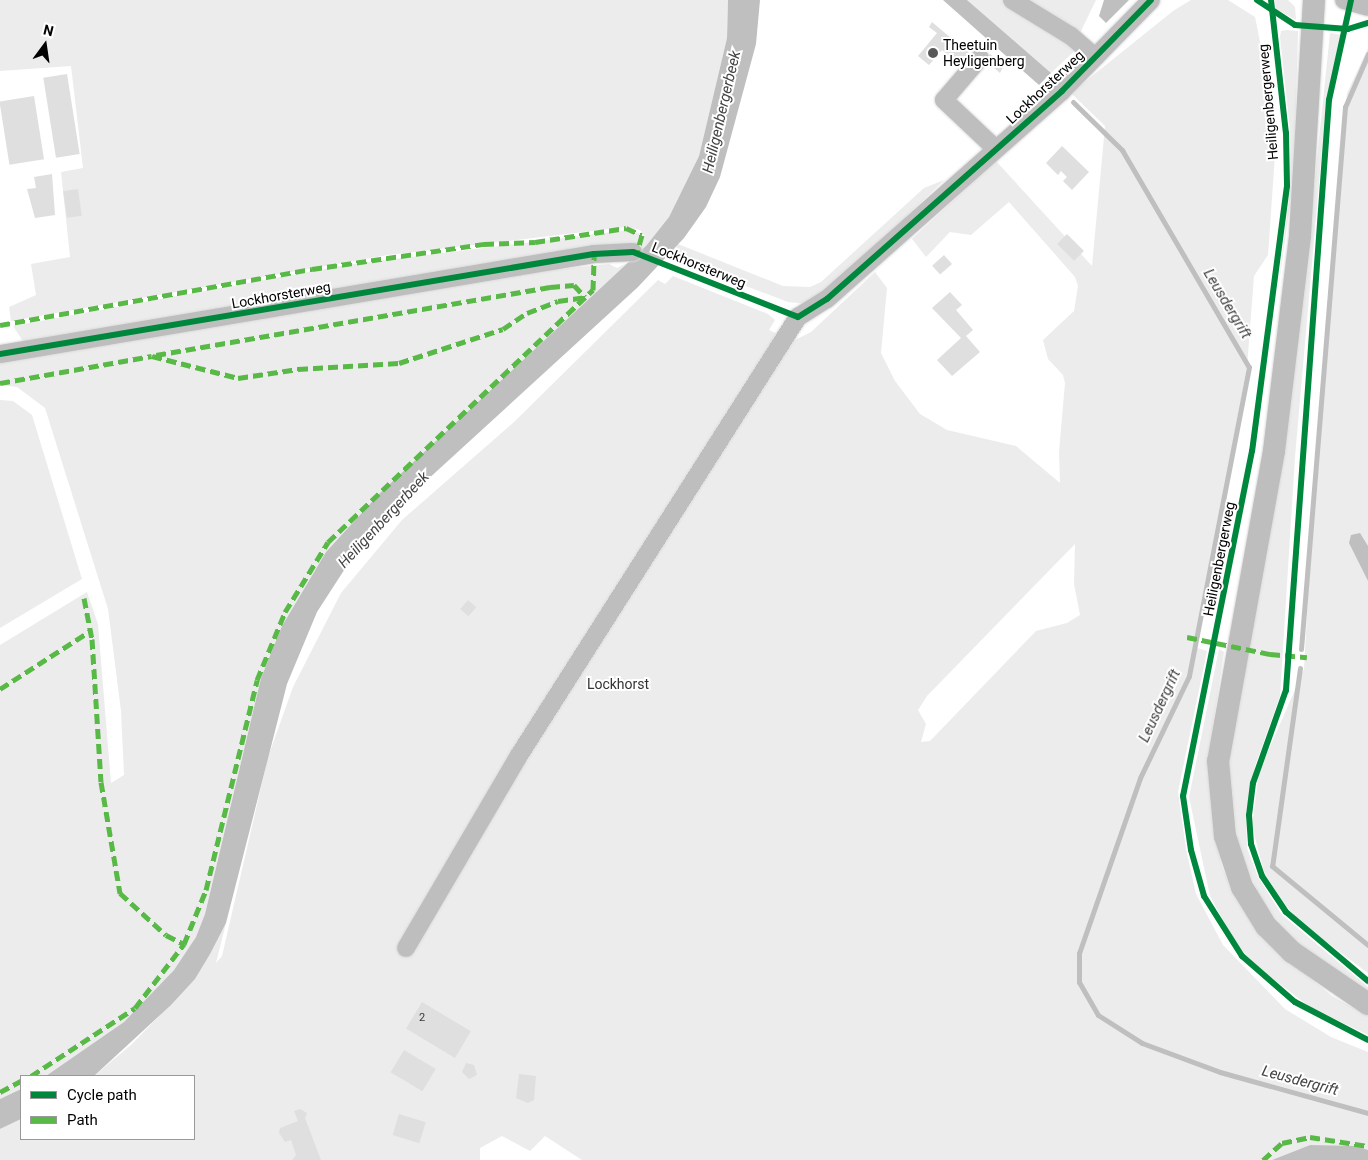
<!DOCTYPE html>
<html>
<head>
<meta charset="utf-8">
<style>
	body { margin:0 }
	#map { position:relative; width:1368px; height:1160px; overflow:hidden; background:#fff; font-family:Roboto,sans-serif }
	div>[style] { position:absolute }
	.green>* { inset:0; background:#ececec }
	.water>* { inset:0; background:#bfbfbf }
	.stream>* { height:5px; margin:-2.5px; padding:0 2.5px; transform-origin:2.5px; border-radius:2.5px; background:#bfbfbf }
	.building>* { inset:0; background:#dfdfdf; transform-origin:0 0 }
	.roads { filter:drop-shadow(0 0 1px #dbdbdb) drop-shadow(0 0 1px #dbdbdb) }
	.minor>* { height:18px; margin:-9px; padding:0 9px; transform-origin:9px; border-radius:9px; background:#bebebe }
	.major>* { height:22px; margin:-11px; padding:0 11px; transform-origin:11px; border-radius:11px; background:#bebebe }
	.quiet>* { height:5px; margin-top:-2.5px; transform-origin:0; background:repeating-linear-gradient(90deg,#58b947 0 10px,transparent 0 15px) }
	.cycleway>* { height:6px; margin:-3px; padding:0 3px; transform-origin:3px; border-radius:3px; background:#00873e }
	.dots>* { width:14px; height:14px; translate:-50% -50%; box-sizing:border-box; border:2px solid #fff; border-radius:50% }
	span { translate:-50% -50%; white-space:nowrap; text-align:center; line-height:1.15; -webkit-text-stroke:4px #fff; paint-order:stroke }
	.number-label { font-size:11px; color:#383838 }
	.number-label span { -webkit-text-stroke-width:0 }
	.poi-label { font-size:14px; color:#000 }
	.left { translate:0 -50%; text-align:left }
	.street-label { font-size:14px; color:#000 }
	.park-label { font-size:14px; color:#333 }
	.water-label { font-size:15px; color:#444; font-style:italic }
	.legend { position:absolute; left:20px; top:1075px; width:175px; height:65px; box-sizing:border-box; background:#fff; border:1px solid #999; margin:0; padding:6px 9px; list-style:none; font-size:15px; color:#000 }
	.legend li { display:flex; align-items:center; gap:10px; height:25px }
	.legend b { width:25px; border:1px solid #999 }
	.north { position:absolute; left:20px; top:20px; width:50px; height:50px; -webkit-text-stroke:4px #fff; paint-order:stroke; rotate:14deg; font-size:14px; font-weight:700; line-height:20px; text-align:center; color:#000 }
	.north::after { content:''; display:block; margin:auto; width:18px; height:22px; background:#000; clip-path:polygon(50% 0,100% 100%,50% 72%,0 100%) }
</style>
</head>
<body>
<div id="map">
	<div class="green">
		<i style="clip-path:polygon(0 0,728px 0,727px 38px,699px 156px,669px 217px,643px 250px,618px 244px,579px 248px,24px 343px,13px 326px,346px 265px,628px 230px,639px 233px,642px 239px,645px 236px,640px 230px,626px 227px,388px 255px,11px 321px,9px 307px,36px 295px,31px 264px,70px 257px,61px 172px,83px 168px,71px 66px,0 71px)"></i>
		<i style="clip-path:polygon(967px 0,1096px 0,1081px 31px,1084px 42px,1051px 73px)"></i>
		<i style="clip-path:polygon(evenodd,1191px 0,1228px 0,1255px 17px,1277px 126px,1268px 255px,1254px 276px,1247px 367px,1194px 647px,1207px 651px,1178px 792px,1186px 849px,1196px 894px,1223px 945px,1285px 1009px,1331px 1037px,1368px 1052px,1368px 1150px,1310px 1145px,1272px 1160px,582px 1160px,545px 1136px,530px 1151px,502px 1136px,480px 1148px,480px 1160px,0 1160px,0 1129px,21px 1119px,21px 1139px,194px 1139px,194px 1076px,94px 1076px,132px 1044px,195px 979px,226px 923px,216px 963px,222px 956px,268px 757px,293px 687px,341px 593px,402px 520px,513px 423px,658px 280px,665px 284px,673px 276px,768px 314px,775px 320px,769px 330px,793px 341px,811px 332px,875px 272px,887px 288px,881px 353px,895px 381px,920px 414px,947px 430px,1016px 446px,1060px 483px,1059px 452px,1065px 383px,1063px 375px,1048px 359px,1043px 340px,1074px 311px,1078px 286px,1075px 277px,1009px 202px,971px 235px,950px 232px,926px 257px,912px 239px,996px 161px,1092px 266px,1105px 126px,1071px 93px,1173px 11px,1191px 0,1075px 544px,1074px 584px,1080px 615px,1067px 623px,1036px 631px,930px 741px,921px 742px,926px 724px,918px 710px,927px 696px,1075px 544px)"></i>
		<i style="clip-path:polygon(1275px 0,1288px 0,1295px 7px,1296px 20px,1276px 9px)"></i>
		<i style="clip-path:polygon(1287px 30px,1298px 31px,1294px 177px,1277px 298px,1290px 189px,1290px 130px,1280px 37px,1281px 31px)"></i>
		<i style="clip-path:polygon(1330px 33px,1343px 35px,1326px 104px,1295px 457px,1280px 696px,1255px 766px,1246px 817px,1247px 848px,1258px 877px,1282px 915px,1368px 987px,1368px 994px,1290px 937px,1263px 902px,1245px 865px,1237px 837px,1229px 761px,1305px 274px)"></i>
		<i style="clip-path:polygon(1368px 48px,1368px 973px,1305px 926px,1283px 903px,1264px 872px,1252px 826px,1259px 772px,1304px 669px,1315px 467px,1347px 93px)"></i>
		<i style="clip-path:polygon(944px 180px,828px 292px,807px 304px,788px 302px,667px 256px,678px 244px,783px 286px,810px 287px,821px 282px,924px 188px)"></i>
		<i style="clip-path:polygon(631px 261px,380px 493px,326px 552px,282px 626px,261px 678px,205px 914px,196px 937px,174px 970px,124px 1022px,60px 1069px,46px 1076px,21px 1076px,21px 1089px,0 1099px,0 645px,87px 592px,98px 624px,111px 783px,124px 775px,121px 711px,108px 609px,45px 408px,17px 387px,0 385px,0 362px,552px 270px,609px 264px,617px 268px)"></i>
		<i style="clip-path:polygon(0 400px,13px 401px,32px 415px,82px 579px,0 628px)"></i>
		<i style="clip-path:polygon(1219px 649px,1224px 652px,1212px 733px,1215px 833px,1222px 867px,1234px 893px,1280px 953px,1332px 996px,1368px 1016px,1368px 1035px,1310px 1007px,1251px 962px,1234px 941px,1210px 896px,1189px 797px)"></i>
	</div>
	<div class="water">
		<i style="clip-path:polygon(728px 0,760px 0,756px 44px,720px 177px,706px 207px,684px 238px,638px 287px,426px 481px,348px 564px,317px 612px,287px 684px,226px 923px,210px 954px,195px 979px,171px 1005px,94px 1076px,46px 1076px,124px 1022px,174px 970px,196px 937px,205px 914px,261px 678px,282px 626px,326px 552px,380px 493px,646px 246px,669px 217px,699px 156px,727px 38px)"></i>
		<i style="clip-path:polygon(943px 0,967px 0,1051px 73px,1039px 85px)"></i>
		<i style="clip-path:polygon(1104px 0,1129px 0,1106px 23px,1099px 16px)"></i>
		<i style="clip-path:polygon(1360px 533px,1368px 546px,1368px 581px,1349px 543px,1351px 535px)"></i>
		<i style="clip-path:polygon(21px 1089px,21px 1119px,0 1129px,0 1099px)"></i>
		<i style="clip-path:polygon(1310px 1145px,1355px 1146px,1368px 1150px,1368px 1160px,1272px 1160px)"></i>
	</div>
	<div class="stream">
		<i style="left:1073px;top:102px;width:69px;rotate:44.4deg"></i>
		<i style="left:1122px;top:150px;width:251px;rotate:59.7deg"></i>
		<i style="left:1249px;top:367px;width:315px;rotate:101deg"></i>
		<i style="left:1189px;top:676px;width:113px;rotate:115.7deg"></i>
		<i style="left:1140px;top:778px;width:185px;rotate:109.2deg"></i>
		<i style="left:1079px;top:953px;width:29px;rotate:90deg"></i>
		<i style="left:1079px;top:982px;width:38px;rotate:60deg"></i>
		<i style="left:1098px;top:1015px;width:52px;rotate:32.5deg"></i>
		<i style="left:1142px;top:1043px;width:83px;rotate:20.4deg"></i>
		<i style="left:1220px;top:1072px;width:154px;rotate:15.5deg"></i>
		<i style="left:1301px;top:649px;width:544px;rotate:-85.36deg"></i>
		<i style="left:1345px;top:107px;width:58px;rotate:-66.5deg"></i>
		<i style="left:1300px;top:668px;width:200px;rotate:98deg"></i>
		<i style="left:1272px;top:866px;width:124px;rotate:39.5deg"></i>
	</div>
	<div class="building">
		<i style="clip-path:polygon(932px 22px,951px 38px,951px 44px,955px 41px,969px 53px,959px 64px,942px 50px,929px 65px,918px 56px,937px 33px,929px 27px)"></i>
		<i style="clip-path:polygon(990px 54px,1004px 65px,1000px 73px,985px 60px)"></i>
		<i style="left:67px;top:74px;width:81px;height:24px;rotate:81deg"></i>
		<i style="left:34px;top:96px;width:64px;height:35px;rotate:81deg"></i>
		<i style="clip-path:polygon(1062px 146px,1089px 172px,1072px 190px,1063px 181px,1067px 177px,1061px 171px,1058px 175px,1046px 163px)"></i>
		<i style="clip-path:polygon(52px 174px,55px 215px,35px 218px,27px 189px,36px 188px,34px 177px)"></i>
		<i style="left:78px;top:189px;width:27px;height:15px;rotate:82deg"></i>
		<i style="left:1067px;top:234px;width:24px;height:14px;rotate:45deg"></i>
		<i style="left:944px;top:255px;width:12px;height:16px;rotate:48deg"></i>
		<i style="clip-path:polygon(950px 292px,962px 305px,956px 310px,973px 330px,966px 336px,980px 352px,952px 376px,937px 360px,961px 338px,932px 308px)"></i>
		<i style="left:468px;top:600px;width:11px;height:12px;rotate:41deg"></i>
		<i style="left:422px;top:1002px;width:57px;height:31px;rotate:31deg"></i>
		<i style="left:404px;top:1050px;width:37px;height:26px;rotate:31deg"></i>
		<i style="clip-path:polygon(466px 1063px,474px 1065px,477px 1075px,469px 1079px,462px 1072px)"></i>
		<i style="clip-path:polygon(519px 1074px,536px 1076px,534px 1100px,528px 1103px,516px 1098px)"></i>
		<i style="clip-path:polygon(300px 1109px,307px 1113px,305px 1118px,321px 1160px,292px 1160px,296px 1155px,291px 1140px,285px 1142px,279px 1133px,280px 1128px,298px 1121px,294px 1111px)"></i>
		<i style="left:399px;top:1114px;width:28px;height:22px;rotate:17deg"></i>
	</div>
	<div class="roads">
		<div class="minor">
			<i style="left:1012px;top:0;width:69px;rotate:31.4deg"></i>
			<i style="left:1071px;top:36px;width:32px;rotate:41deg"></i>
			<i style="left:1344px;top:0;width:25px;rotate:16deg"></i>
			<i style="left:980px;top:58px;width:55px;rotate:130.6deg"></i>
			<i style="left:944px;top:100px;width:71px;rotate:43.3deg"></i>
			<i style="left:0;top:354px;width:602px;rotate:-9.56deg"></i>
			<i style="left:594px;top:254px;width:39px;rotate:-3deg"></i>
			<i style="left:406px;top:948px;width:221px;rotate:-59.6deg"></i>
			<i style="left:518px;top:757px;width:522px;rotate:-57.53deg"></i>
			<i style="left:798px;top:317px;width:34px;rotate:-32deg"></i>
			<i style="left:827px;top:299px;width:314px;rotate:-41.5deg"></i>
			<i style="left:1062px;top:91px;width:127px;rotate:-45.6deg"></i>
		</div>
		<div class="major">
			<i style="left:1314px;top:0;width:236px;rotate:93.4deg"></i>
			<i style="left:1300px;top:236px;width:217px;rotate:96.9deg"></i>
			<i style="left:1274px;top:451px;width:315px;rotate:100.2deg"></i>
			<i style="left:1218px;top:761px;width:75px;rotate:84.7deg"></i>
			<i style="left:1225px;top:836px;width:54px;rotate:71.6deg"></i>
			<i style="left:1242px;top:887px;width:46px;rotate:58.4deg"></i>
			<i style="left:1266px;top:926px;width:37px;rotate:45deg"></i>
			<i style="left:1292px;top:952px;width:92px;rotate:34.4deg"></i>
		</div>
	</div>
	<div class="quiet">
		<i style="left:0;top:325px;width:317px;rotate:-10.2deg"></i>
		<i style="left:312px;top:269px;width:174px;rotate:-8.3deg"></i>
		<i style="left:484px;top:244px;width:51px;rotate:-2.2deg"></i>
		<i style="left:535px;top:242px;width:92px;rotate:-8.7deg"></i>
		<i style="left:626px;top:228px;width:17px;rotate:24deg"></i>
		<i style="left:642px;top:235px;width:19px;rotate:106deg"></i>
		<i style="left:156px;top:355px;width:400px;rotate:-9.8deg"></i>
		<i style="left:550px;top:287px;width:24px;rotate:-5deg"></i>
		<i style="left:574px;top:285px;width:16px;rotate:47deg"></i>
		<i style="left:0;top:383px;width:154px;rotate:-10.1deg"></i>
		<i style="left:152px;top:356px;width:89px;rotate:14.3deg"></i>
		<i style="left:238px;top:378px;width:61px;rotate:-8.5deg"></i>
		<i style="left:298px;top:369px;width:101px;rotate:-3.4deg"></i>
		<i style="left:399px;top:363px;width:109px;rotate:-18.1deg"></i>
		<i style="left:503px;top:329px;width:29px;rotate:-34deg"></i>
		<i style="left:527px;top:313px;width:33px;rotate:-21deg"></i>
		<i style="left:558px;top:301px;width:27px;rotate:-8deg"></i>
		<i style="left:84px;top:598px;width:42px;rotate:79deg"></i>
		<i style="left:92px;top:639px;width:143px;rotate:86.4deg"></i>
		<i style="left:101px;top:782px;width:113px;rotate:80.3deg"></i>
		<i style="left:120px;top:893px;width:62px;rotate:42.4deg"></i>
		<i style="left:166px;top:935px;width:20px;rotate:27deg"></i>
		<i style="left:1187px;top:637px;width:85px;rotate:11.6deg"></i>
		<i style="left:1270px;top:654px;width:37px;rotate:5deg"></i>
		<i style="left:0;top:689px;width:107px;rotate:-32.8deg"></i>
		<i style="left:31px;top:1076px;width:124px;rotate:-33.2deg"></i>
		<i style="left:135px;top:1008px;width:81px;rotate:-52.6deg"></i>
		<i style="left:184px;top:944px;width:58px;rotate:-67.8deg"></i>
		<i style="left:206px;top:890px;width:216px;rotate:-76.3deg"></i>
		<i style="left:257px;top:680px;width:74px;rotate:-67.6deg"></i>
		<i style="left:285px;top:612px;width:82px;rotate:-58.4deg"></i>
		<i style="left:328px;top:542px;width:366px;rotate:-43.6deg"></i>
		<i style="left:593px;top:290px;width:36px;rotate:-88deg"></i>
		<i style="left:0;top:1092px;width:24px;rotate:-28deg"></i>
		<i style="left:1263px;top:1160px;width:25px;rotate:-42deg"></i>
		<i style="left:1282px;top:1143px;width:29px;rotate:-12deg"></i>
		<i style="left:1310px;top:1137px;width:59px;rotate:8.8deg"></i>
	</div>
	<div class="cycleway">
		<i style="left:1257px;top:0;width:45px;rotate:33.3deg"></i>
		<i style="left:1295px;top:25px;width:53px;rotate:4.3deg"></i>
		<i style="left:1348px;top:29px;width:21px;rotate:-17deg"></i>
		<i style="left:1271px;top:0;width:134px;rotate:83.6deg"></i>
		<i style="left:1286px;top:133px;width:53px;rotate:88.9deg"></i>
		<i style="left:1287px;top:186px;width:267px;rotate:97.5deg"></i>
		<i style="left:1252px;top:451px;width:352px;rotate:101.3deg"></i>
		<i style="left:1183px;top:796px;width:55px;rotate:81.6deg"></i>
		<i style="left:1191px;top:850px;width:48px;rotate:74.2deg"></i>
		<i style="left:1204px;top:896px;width:71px;rotate:57.7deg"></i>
		<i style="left:1242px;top:956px;width:70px;rotate:41deg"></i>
		<i style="left:1295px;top:1002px;width:82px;rotate:27.5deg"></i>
		<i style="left:1351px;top:0;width:102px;rotate:102.4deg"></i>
		<i style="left:1329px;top:100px;width:592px;rotate:94.17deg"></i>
		<i style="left:1286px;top:690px;width:99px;rotate:109.5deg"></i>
		<i style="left:1253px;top:783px;width:32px;rotate:97deg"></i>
		<i style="left:1249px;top:815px;width:29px;rotate:86deg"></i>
		<i style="left:1251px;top:844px;width:34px;rotate:71deg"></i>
		<i style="left:1262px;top:876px;width:43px;rotate:56.3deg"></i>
		<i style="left:1286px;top:912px;width:107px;rotate:40.1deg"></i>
		<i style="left:0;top:354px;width:602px;rotate:-9.56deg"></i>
		<i style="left:594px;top:254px;width:39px;rotate:-3deg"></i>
		<i style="left:633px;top:252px;width:177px;rotate:21.5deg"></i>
		<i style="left:798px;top:317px;width:34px;rotate:-32deg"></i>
		<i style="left:827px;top:299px;width:314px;rotate:-41.5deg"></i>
		<i style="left:1062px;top:91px;width:127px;rotate:-45.6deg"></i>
	</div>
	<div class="dots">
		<i style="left:933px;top:53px;background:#595959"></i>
	</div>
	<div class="number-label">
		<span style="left:422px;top:1018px">2</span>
	</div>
	<div class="poi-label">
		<span class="left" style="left:943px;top:53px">Theetuin<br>Heyligenberg</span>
	</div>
	<div class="street-label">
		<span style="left:1045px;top:87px;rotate:-43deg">Lockhorsterweg</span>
		<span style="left:1268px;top:102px;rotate:-95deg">Heiligenbergerweg</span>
		<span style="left:699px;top:265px;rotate:22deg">Lockhorsterweg</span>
		<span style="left:281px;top:295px;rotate:-10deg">Lockhorsterweg</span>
		<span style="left:1219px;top:559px;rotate:-79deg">Heiligenbergerweg</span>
	</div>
	<div class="park-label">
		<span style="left:618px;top:684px">Lockhorst</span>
	</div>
	<div class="water-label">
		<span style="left:722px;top:112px;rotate:-77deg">Heiligenbergerbeek</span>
		<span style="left:1227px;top:304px;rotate:59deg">Leusdergrift</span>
		<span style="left:384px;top:520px;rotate:-47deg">Heiligenbergerbeek</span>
		<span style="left:1160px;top:706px;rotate:-65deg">Leusdergrift</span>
		<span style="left:1300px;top:1081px;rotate:15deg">Leusdergrift</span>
	</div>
	<ul class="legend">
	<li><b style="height:6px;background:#00873e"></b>Cycle path</li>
	<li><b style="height:6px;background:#58b947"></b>Path</li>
	</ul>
	<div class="north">N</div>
</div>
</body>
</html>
